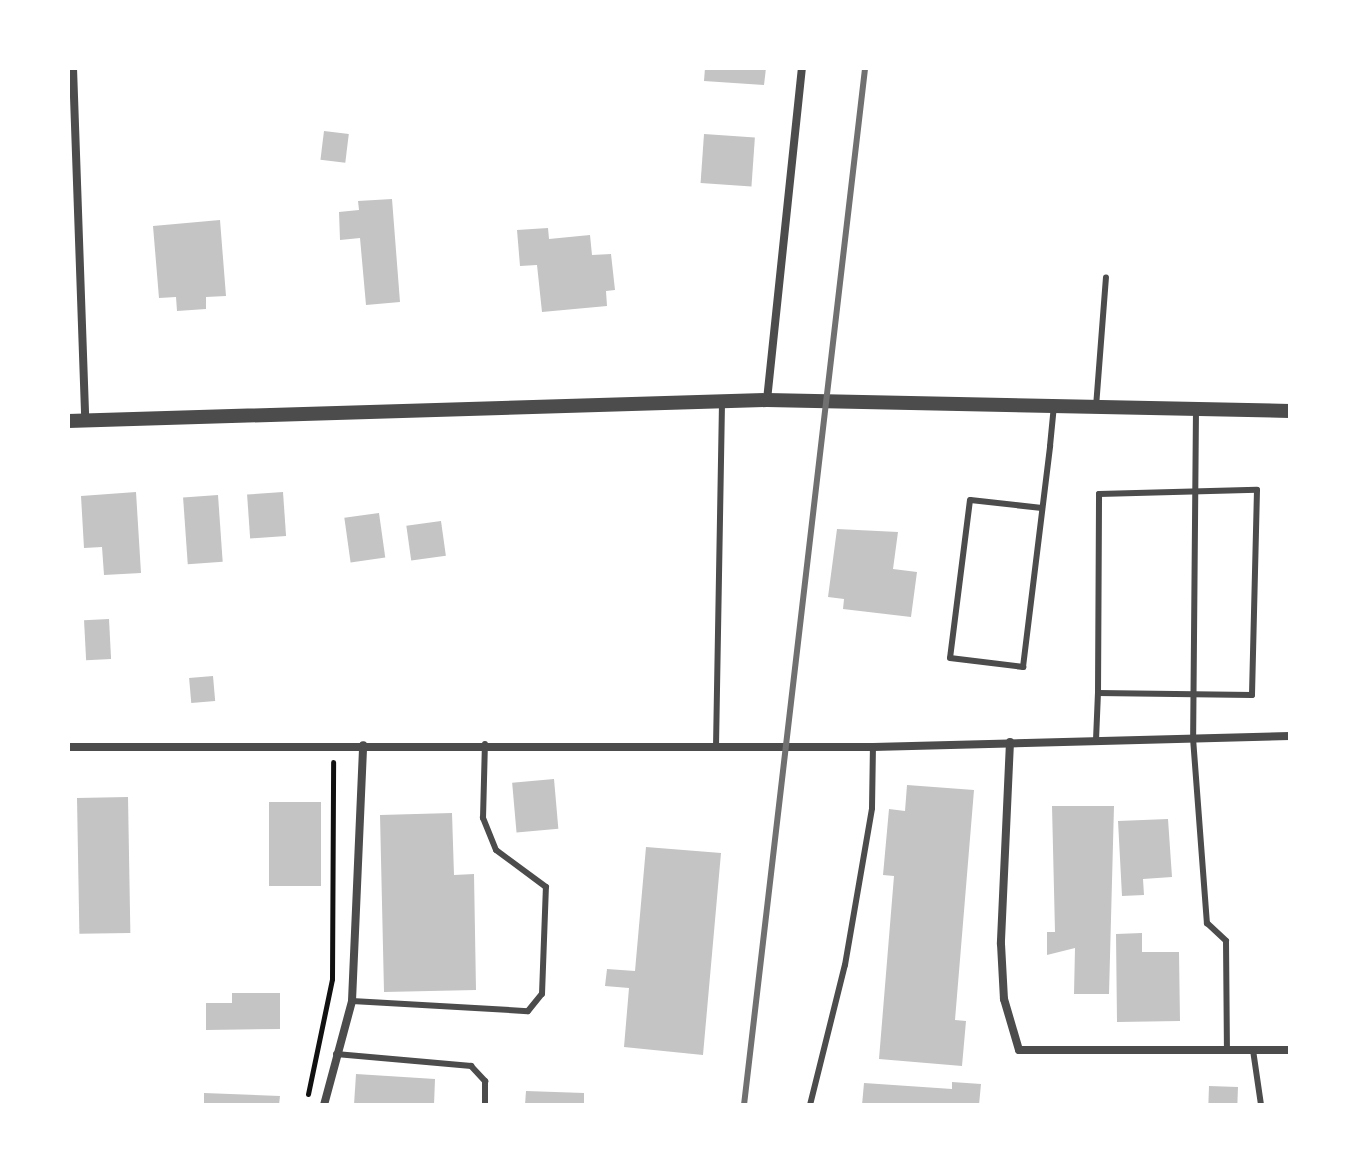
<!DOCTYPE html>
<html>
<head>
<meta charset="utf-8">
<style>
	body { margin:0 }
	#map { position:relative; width:1358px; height:1173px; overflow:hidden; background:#fff; font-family:"Space Grotesk",sans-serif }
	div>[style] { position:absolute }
	.building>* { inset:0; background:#c4c4c4; transform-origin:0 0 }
	.path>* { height:5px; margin:-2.5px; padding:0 2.5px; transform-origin:2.5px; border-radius:2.5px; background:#111 }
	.service>* { height:6px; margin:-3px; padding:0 3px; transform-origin:3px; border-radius:3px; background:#4c4c4c }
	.minor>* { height:8px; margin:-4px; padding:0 4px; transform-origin:4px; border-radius:4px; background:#4c4c4c }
	.tertiary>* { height:14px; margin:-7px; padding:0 7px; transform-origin:7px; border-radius:7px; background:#4c4c4c }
	.rail>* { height:6px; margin:-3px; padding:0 3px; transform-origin:3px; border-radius:3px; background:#707070 }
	span { translate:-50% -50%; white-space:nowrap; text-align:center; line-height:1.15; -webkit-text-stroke:6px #fff; paint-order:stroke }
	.frame { position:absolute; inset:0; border:70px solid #fff; pointer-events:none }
</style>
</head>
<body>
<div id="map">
	<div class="building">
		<i style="clip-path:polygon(705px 68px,766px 68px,764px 85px,704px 81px)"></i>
		<i style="left:324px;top:131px;width:25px;height:29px;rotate:7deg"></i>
		<i style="left:704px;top:134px;width:51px;height:49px;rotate:4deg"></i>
		<i style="clip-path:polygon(392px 199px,400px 302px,366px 305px,360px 238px,340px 240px,339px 212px,359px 210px,358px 201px)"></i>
		<i style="clip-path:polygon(220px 220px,226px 296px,206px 297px,206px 309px,177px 311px,176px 297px,159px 298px,153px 226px)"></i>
		<i style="clip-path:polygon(548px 228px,549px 239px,590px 235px,592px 255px,611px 254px,615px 290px,606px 291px,607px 306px,542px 312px,537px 265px,520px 266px,517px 230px)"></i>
		<i style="clip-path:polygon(136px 492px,141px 573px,104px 575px,102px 547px,84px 548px,81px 496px)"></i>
		<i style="left:283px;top:492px;width:44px;height:36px;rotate:86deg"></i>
		<i style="left:218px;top:495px;width:67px;height:35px;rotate:86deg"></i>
		<i style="left:379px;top:513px;width:45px;height:35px;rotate:82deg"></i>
		<i style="left:441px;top:521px;width:35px;height:35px;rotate:82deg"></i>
		<i style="clip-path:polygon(837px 529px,898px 532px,893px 569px,917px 572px,911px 617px,843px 609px,844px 599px,828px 597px)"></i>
		<i style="left:109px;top:619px;width:40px;height:25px;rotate:87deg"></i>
		<i style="left:213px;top:676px;width:25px;height:24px;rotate:85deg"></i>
		<i style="left:554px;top:779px;width:50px;height:42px;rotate:85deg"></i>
		<i style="clip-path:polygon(907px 785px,974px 790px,955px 1020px,966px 1021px,962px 1066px,879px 1059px,894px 876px,883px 875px,889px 809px,905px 811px)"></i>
		<i style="left:128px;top:797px;width:136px;height:51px;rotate:89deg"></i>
		<i style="left:269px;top:802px;width:52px;height:84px"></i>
		<i style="clip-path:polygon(1052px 806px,1114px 806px,1109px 994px,1074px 994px,1075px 948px,1047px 955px,1047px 932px,1055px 932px)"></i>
		<i style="clip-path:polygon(452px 813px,454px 875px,474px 874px,476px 990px,384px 992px,380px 815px)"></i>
		<i style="clip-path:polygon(1168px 819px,1172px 877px,1143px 879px,1144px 895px,1122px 896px,1118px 821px)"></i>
		<i style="clip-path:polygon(646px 847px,721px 853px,703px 1055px,624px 1047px,629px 988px,605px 986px,607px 969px,635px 971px)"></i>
		<i style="clip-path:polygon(1142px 933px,1142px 952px,1179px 952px,1180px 1021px,1117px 1022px,1116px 934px)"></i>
		<i style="clip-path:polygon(232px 993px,280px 993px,280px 1029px,206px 1030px,206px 1003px,232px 1003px)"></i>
		<i style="clip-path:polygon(356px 1074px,435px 1079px,434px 1105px,354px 1105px)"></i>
		<i style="clip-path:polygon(952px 1082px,981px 1084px,979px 1105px,862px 1105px,864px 1083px,952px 1089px)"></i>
		<i style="left:1209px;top:1086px;width:29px;height:19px;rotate:2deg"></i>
		<i style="clip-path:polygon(526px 1091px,584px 1093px,584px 1105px,525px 1105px)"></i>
		<i style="clip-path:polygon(204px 1093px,280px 1096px,279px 1105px,204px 1105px)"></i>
	</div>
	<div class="path">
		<i style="left:308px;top:1094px;width:117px;rotate:-78.2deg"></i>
		<i style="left:332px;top:979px;width:217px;rotate:-89.7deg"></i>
	</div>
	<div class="service">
		<i style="left:1096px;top:407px;width:130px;rotate:-85.6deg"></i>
		<i style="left:1196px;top:409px;width:329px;rotate:90.5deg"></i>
		<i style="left:1193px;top:738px;width:186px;rotate:85.7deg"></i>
		<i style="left:1207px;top:923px;width:26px;rotate:43deg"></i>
		<i style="left:1226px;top:941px;width:108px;rotate:89.5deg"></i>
		<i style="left:1257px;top:490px;width:205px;rotate:91.4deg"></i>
		<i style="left:1252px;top:695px;width:154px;rotate:-179.3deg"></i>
		<i style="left:1098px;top:693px;width:199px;rotate:-89.7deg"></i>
		<i style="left:1099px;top:494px;width:158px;rotate:-1.5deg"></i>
		<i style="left:1042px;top:508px;width:72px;rotate:-173.7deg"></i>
		<i style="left:970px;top:500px;width:159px;rotate:97.2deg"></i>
		<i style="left:950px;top:658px;width:74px;rotate:7deg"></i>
		<i style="left:1023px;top:667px;width:223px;rotate:-83deg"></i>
		<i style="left:1050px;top:446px;width:41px;rotate:-84.4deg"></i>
		<i style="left:1096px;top:740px;width:47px;rotate:-87.6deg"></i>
		<i style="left:716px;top:747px;width:346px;rotate:-89deg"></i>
		<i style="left:352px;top:1001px;width:176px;rotate:3.3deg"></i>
		<i style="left:528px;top:1011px;width:22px;rotate:-51deg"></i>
		<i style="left:542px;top:994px;width:107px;rotate:-87.9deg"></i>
		<i style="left:546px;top:887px;width:62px;rotate:-143.5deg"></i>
		<i style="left:496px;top:850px;width:35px;rotate:-112deg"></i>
		<i style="left:483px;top:818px;width:74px;rotate:-88.5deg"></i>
		<i style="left:1253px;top:1050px;width:56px;rotate:81.7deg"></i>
		<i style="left:336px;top:1054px;width:136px;rotate:5.1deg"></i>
		<i style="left:471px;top:1066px;width:21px;rotate:47deg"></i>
		<i style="left:485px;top:1081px;width:24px;rotate:90deg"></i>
		<i style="left:810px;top:1105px;width:144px;rotate:-76deg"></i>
		<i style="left:845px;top:965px;width:159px;rotate:-80.2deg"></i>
		<i style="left:872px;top:808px;width:61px;rotate:-89.1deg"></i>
	</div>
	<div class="minor">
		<i style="left:73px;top:68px;width:352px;rotate:88deg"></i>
		<i style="left:767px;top:400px;width:334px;rotate:-84deg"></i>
		<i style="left:1010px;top:742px;width:202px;rotate:92.6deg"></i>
		<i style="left:1001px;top:944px;width:55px;rotate:86.9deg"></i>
		<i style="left:1004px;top:999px;width:53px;rotate:73.6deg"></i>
		<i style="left:1019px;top:1050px;width:271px"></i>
		<i style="left:68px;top:747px;width:805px"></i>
		<i style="left:873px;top:747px;width:417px;rotate:-1.5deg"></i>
		<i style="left:324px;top:1105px;width:108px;rotate:-74.9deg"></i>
		<i style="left:352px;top:1001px;width:256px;rotate:-87.5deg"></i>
	</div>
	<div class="tertiary">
		<i style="left:68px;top:421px;width:699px;rotate:-1.72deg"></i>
		<i style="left:767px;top:400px;width:523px;rotate:1.2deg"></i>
	</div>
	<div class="rail">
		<i style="left:744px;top:1105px;width:1044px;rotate:-83.34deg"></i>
	</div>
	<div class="frame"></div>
</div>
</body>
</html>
